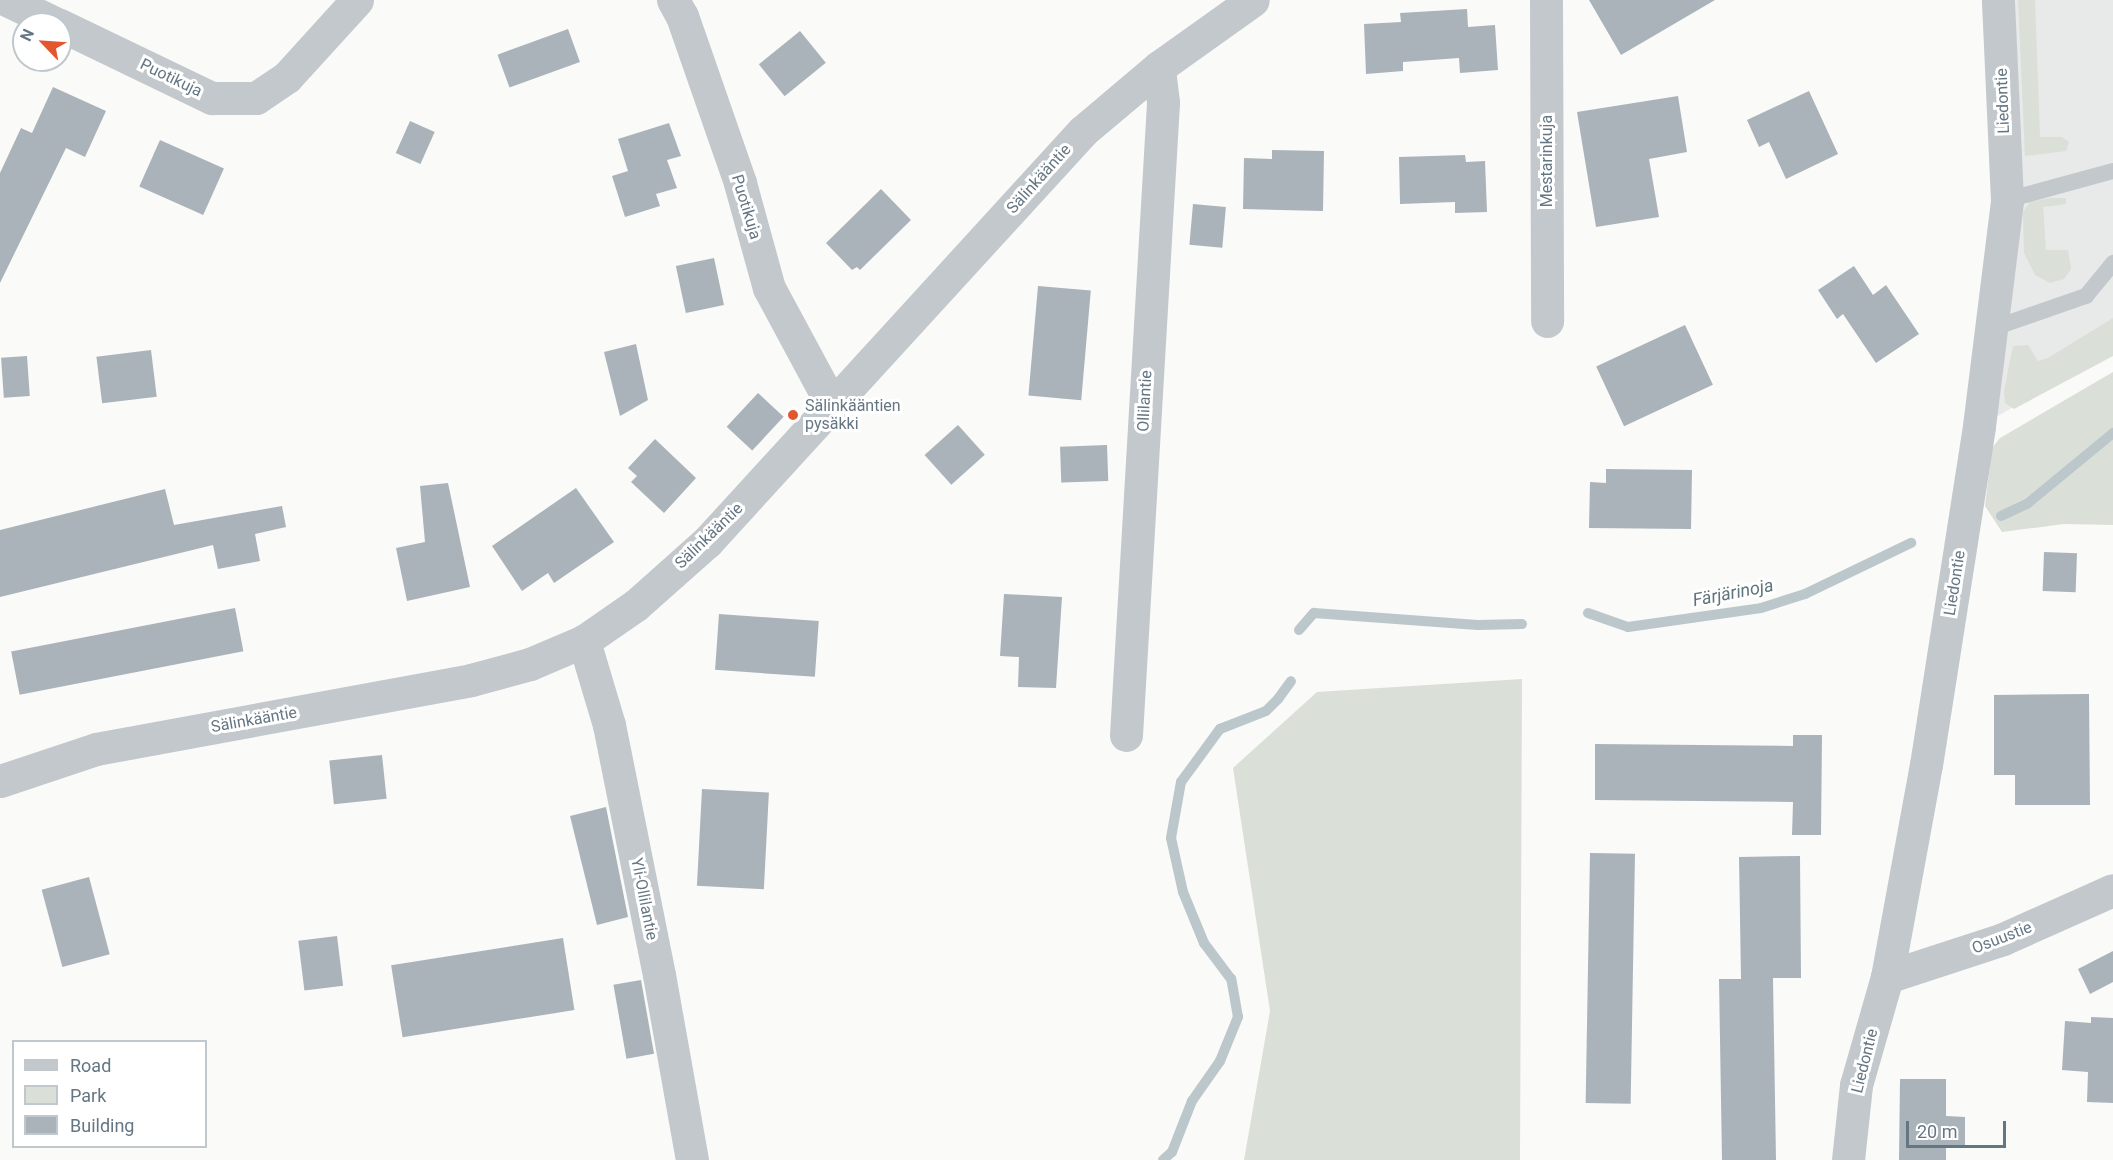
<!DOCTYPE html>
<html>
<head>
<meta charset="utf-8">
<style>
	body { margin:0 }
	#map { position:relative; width:2113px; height:1160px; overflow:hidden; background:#fafaf8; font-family:Roboto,sans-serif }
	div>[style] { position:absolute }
	.built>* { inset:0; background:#e8e9e9 }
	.green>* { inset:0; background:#dadfd7 }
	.stream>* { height:10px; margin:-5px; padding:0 5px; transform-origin:5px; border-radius:5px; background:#bbc7cb }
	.building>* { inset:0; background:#aab3b9; transform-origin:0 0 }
	.service>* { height:16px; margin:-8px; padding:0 8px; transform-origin:8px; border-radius:8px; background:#c3c8cc }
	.minor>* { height:33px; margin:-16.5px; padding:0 16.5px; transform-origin:16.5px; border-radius:16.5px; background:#c3c8cc }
	.tertiary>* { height:33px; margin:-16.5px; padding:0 16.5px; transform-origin:16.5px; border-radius:16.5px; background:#c3c8cc }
	.dots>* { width:16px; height:16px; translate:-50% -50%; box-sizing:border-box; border:3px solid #fff; border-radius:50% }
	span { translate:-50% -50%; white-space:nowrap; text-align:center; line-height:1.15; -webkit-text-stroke:6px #fff; paint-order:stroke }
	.street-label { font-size:16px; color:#657683 }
	.poi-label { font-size:16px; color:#657683 }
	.left { translate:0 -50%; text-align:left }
	.water-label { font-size:18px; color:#60757c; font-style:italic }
	.legend { position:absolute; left:12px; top:1040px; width:195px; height:108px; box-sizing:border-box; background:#fff; border:2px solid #c1c8cd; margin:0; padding:8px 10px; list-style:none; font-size:18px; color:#657683 }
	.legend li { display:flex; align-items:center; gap:12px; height:30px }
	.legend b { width:30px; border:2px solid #c1c8cd }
	.north { position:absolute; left:12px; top:12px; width:60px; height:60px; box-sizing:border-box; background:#fff; border:2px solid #c1c8cd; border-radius:50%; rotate:295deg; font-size:16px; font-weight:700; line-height:24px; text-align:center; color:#657683 }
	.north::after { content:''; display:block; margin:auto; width:21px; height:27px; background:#e4572e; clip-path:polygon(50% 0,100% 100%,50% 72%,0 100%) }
	.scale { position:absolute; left:1906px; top:1121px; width:100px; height:27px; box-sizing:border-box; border:3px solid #657683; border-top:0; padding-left:8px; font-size:18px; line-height:21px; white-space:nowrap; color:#657683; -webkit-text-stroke:4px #fff; paint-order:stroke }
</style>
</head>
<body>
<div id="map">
	<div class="built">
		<i style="clip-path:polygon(1994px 0,2113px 0,2113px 348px,1986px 423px,1993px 180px)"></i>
	</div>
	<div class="green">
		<i style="clip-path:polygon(2018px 0,2035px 0,2040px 137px,2062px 137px,2069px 142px,2066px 151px,2025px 156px)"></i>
		<i style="clip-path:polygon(2050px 198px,2066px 198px,2066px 204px,2043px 207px,2046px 250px,2068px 250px,2071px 269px,2064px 279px,2050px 283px,2035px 275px,2024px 253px,2023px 212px,2030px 202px)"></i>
		<i style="clip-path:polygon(2113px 318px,2113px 356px,2014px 409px,2005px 403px,2004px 391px,2013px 346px,2028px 345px,2038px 361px,2048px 358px)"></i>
		<i style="clip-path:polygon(2113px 372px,2113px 525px,2064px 524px,2002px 532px,1985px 506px,1992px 448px,2000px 438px)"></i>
		<i style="clip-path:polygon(1522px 679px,1520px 1160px,1244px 1160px,1270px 1011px,1233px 768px,1317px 692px)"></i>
	</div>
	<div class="stream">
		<i style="left:2001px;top:516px;width:29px;rotate:-25deg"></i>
		<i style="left:2027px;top:504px;width:112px;rotate:-39.5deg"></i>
		<i style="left:1588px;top:613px;width:42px;rotate:19.3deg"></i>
		<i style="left:1628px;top:627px;width:134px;rotate:-8.1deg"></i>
		<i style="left:1761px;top:608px;width:46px;rotate:-17.7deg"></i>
		<i style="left:1805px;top:594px;width:118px;rotate:-25.7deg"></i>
		<i style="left:1299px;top:630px;width:23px;rotate:-49deg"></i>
		<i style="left:1314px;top:613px;width:164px;rotate:4.2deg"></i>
		<i style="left:1478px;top:625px;width:44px;rotate:-1.3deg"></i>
		<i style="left:1163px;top:1160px;width:12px;rotate:-42deg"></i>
		<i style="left:1172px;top:1152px;width:55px;rotate:-68.6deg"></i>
		<i style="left:1192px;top:1101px;width:49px;rotate:-55deg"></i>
		<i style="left:1220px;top:1061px;width:48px;rotate:-67.8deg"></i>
		<i style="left:1238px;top:1017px;width:39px;rotate:-100deg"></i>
		<i style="left:1231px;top:979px;width:45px;rotate:-126.9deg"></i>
		<i style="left:1204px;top:943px;width:55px;rotate:-112.4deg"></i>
		<i style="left:1183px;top:892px;width:55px;rotate:-102.5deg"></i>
		<i style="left:1171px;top:838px;width:57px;rotate:-79.9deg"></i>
		<i style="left:1181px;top:782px;width:66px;rotate:-53.7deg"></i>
		<i style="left:1220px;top:729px;width:49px;rotate:-21.4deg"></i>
		<i style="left:1266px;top:711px;width:17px;rotate:-45deg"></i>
		<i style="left:1278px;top:699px;width:22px;rotate:-54deg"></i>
	</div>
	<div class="building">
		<i style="clip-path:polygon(1589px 0,1715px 0,1621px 55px)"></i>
		<i style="clip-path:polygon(1467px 9px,1468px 27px,1495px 25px,1498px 70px,1460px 73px,1459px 58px,1403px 62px,1403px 71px,1366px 74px,1364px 24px,1401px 22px,1400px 13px)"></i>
		<i style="left:568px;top:29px;width:35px;height:75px;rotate:70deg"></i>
		<i style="left:800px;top:31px;width:41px;height:53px;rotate:51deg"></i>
		<i style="clip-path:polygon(53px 87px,106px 111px,85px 157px,66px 148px,0 283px,0 173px,21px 128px,32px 133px)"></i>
		<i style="clip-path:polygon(1809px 91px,1838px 154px,1786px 179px,1769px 142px,1759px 147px,1747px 120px)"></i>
		<i style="clip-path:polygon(1678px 96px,1687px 152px,1649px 159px,1659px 217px,1596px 227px,1577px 112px)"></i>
		<i style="left:410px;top:121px;width:27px;height:35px;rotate:24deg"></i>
		<i style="clip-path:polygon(669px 123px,681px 156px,667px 160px,677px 188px,656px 194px,660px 206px,625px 217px,612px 176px,628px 171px,618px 139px)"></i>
		<i style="left:160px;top:140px;width:70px;height:51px;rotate:24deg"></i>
		<i style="clip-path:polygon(1272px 150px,1324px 151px,1323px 211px,1243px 209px,1244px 158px,1272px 159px)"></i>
		<i style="clip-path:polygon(1465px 155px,1466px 162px,1485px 161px,1487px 212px,1455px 213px,1455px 202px,1400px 204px,1399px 157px)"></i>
		<i style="clip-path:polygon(881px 189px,911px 220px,860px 270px,857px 267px,852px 270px,826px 243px)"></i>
		<i style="left:1193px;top:204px;width:33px;height:41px;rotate:5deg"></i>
		<i style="left:714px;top:258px;width:48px;height:39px;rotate:78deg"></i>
		<i style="clip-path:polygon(1854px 266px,1873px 295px,1886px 285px,1919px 334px,1876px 363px,1843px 314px,1837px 319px,1818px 290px)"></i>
		<i style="left:1038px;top:286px;width:53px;height:110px;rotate:5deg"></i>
		<i style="left:1685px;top:325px;width:66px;height:98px;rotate:65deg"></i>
		<i style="clip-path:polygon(636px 344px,648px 400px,620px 416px,604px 352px)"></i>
		<i style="left:151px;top:350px;width:47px;height:55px;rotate:83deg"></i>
		<i style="left:27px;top:356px;width:40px;height:26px;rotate:86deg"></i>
		<i style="left:758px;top:393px;width:35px;height:46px;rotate:43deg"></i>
		<i style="left:958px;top:425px;width:40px;height:45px;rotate:48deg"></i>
		<i style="clip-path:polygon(655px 439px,696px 478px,664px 513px,631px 482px,637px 476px,628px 468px)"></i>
		<i style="left:1107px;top:445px;width:36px;height:47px;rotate:88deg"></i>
		<i style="clip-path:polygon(1606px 469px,1692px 470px,1691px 529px,1589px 528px,1590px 482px,1606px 483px)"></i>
		<i style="clip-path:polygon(448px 483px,470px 587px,407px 601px,396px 548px,425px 542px,420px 486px)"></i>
		<i style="clip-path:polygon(576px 488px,614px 542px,554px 583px,548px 573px,522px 591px,492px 546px)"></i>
		<i style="clip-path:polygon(165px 489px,174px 525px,282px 506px,286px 527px,255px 534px,260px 561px,218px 569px,213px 545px,0 597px,0 530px)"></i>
		<i style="left:2044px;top:552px;width:33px;height:39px;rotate:2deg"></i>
		<i style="clip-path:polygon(1004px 594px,1062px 597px,1056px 688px,1018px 687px,1019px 657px,1000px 656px)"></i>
		<i style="left:235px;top:608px;width:44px;height:228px;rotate:79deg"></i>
		<i style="left:719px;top:614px;width:100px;height:56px;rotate:4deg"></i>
		<i style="clip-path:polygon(2089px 694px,2090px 805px,2015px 805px,2015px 775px,1994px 775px,1994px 695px)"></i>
		<i style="clip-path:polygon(1793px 735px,1822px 735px,1821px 835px,1792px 835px,1793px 802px,1595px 800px,1595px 744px,1793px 746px)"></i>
		<i style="left:382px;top:755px;width:44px;height:53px;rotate:84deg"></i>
		<i style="left:702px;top:789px;width:67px;height:97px;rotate:3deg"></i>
		<i style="clip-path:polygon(606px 807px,628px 917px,597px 925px,570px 816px)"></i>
		<i style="left:1590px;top:853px;width:45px;height:250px;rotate:1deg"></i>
		<i style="clip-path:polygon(1800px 856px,1801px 978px,1773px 978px,1776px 1160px,1722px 1160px,1719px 979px,1741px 979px,1739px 857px)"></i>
		<i style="left:89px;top:877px;width:80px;height:49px;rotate:75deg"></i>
		<i style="left:337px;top:936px;width:50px;height:39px;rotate:83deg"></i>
		<i style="left:563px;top:938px;width:73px;height:174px;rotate:81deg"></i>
		<i style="clip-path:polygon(2113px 951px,2113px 982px,2090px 994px,2078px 969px)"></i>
		<i style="left:641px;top:980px;width:75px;height:28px;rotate:80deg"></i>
		<i style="clip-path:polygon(2091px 1017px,2113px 1018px,2113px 1103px,2087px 1102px,2088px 1072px,2062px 1070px,2065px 1021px,2091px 1023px)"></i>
		<i style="clip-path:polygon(1900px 1079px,1946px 1079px,1946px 1116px,1965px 1117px,1965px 1146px,1946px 1145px,1946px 1160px,1899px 1160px)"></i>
	</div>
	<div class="service">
		<i style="left:2007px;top:200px;width:110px;rotate:-15.3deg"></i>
		<i style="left:1991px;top:329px;width:101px;rotate:-19.2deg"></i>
		<i style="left:2086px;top:296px;width:43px;rotate:-50.7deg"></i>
	</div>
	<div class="minor">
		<i style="left:7px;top:0;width:55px;rotate:25.6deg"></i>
		<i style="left:673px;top:0;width:18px;rotate:61deg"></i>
		<i style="left:682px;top:16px;width:177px;rotate:70.8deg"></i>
		<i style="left:740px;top:183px;width:109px;rotate:74.6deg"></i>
		<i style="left:769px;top:288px;width:135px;rotate:61.7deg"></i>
		<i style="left:1546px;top:0;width:321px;rotate:89.8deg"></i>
		<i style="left:60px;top:25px;width:169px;rotate:25.7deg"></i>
		<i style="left:212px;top:98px;width:44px"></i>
		<i style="left:256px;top:98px;width:37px;rotate:-34deg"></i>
		<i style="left:287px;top:77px;width:104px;rotate:-47.7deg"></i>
		<i style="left:1126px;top:735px;width:634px;rotate:-86.65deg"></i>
		<i style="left:1163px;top:102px;width:35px;rotate:-97deg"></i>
		<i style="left:1887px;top:977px;width:122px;rotate:-18.1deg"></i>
		<i style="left:2003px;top:939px;width:120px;rotate:-24deg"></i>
		<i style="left:692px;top:1160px;width:188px;rotate:-100.1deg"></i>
		<i style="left:659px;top:975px;width:255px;rotate:-101.3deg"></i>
		<i style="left:609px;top:725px;width:88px;rotate:-106.6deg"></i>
		<i style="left:584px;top:641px;width:63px;rotate:-34.7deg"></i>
		<i style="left:636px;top:605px;width:95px;rotate:-41.6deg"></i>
		<i style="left:707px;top:542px;width:557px;rotate:-47.55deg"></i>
		<i style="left:1083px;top:131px;width:99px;rotate:-40.1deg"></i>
		<i style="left:1159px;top:67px;width:115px;rotate:-35.5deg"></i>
		<i style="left:1848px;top:1160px;width:75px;rotate:-83.9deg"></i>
		<i style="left:1856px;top:1085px;width:112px;rotate:-74deg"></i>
		<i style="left:1887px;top:977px;width:216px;rotate:-79.6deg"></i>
		<i style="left:1926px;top:765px;width:343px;rotate:-81.1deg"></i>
		<i style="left:1979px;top:426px;width:228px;rotate:-82.9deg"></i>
		<i style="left:2007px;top:200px;width:200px;rotate:-92.6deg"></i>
	</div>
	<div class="tertiary">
		<i style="left:0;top:781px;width:101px;rotate:-18.4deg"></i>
		<i style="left:96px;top:749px;width:381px;rotate:-10.4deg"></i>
		<i style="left:471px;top:680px;width:61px;rotate:-15.2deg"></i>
		<i style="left:530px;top:664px;width:59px;rotate:-23.1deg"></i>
	</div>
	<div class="dots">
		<i style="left:793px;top:415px;background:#e4572e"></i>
	</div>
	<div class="street-label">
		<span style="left:171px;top:78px;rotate:26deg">Puotikuja</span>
		<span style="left:2003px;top:101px;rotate:-92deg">Liedontie</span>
		<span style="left:1547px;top:161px;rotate:-90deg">Mestarinkuja</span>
		<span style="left:1039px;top:179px;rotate:-48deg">Sälinkääntie</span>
		<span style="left:746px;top:207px;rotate:73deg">Puotikuja</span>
		<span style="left:1145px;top:401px;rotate:-87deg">Ollilantie</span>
		<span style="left:709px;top:536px;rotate:-44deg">Sälinkääntie</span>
		<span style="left:1955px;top:583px;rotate:-81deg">Liedontie</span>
		<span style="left:254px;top:720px;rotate:-10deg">Sälinkääntie</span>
		<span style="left:644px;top:899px;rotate:79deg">Yli-Ollilantie</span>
		<span style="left:2002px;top:938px;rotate:-21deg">Osuustie</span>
		<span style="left:1865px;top:1061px;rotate:-76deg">Liedontie</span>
	</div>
	<div class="poi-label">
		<span class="left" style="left:805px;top:415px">Sälinkääntien<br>pysäkki</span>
	</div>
	<div class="water-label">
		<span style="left:1733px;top:593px;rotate:-11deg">Färjärinoja</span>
	</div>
	<ul class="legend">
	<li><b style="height:8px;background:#c3c8cc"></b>Road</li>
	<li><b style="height:16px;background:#dadfd7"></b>Park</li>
	<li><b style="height:16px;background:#aab3b9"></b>Building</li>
	</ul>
	<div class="north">N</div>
	<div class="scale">20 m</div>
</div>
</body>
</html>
